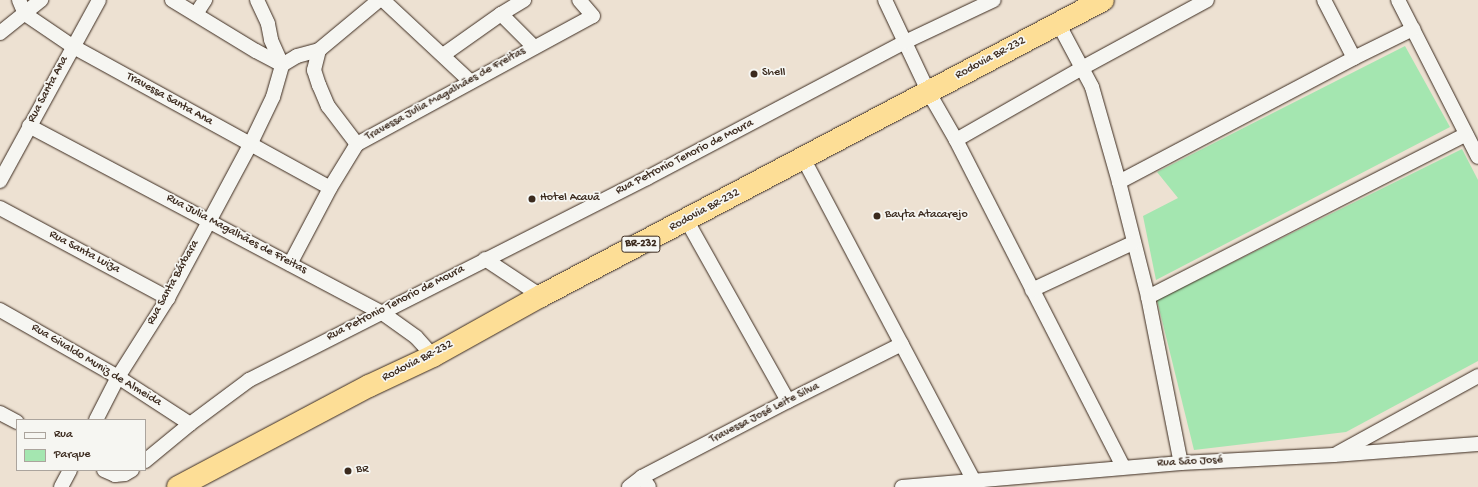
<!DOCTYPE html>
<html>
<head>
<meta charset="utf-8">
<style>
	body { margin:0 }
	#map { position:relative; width:1478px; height:487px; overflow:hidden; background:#ede1d2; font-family:"Gochi Hand",sans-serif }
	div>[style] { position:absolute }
	.green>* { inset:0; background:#a4e6b0 }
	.roads { filter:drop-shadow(0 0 1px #3b2a1e) drop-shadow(0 0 1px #3b2a1e) }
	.street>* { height:14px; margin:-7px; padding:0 7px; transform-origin:7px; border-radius:7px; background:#f6f6f2 }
	.highway>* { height:22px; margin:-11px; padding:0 11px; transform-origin:11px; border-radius:11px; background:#fdde96 }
	.dots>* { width:11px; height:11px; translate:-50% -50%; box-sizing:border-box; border:2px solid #f6f6f2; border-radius:50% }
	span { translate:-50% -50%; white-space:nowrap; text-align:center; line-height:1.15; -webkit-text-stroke:3.5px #f6f6f2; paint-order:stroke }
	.shield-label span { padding:1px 3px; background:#f6f6f2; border:1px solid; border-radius:3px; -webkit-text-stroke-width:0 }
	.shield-label { font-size:11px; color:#3b2a1e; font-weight:700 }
	.street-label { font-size:12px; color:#3b2a1e }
	.poi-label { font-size:12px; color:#3b2a1e }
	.left { translate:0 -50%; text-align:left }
	.legend { position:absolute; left:16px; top:419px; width:130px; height:52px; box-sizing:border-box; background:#f6f6f2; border:1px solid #aba49d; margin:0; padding:5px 7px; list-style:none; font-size:12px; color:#3b2a1e }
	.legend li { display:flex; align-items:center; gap:8px; height:20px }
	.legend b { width:20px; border:1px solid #aba49d }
</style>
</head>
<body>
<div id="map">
	<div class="green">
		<i style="clip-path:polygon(1405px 46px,1450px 127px,1156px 280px,1143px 216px,1178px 198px,1157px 172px)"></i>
		<i style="clip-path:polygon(1462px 149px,1478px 180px,1478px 361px,1346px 432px,1194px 450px,1157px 300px)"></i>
	</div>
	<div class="roads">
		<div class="street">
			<i style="left:19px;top:0;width:15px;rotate:67deg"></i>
			<i style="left:25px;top:14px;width:57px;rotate:34.2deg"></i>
			<i style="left:72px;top:46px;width:294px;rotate:28.8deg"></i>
			<i style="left:172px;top:0;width:98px;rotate:31.3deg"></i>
			<i style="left:256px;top:51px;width:30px;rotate:28deg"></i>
			<i style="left:257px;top:0;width:26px;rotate:65deg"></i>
			<i style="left:268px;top:24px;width:16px;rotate:79deg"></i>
			<i style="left:271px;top:40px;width:27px;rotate:66deg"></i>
			<i style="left:383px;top:0;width:120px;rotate:43deg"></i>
			<i style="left:885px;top:0;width:103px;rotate:64.7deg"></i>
			<i style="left:929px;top:93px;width:54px;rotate:60.1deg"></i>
			<i style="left:956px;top:140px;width:367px;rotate:62.9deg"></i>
			<i style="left:1324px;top:0;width:65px;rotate:62.7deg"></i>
			<i style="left:1398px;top:0;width:176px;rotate:63deg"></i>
			<i style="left:196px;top:14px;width:17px;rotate:-57deg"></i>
			<i style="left:501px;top:14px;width:47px;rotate:45deg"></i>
			<i style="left:1058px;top:23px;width:72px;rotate:62deg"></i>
			<i style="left:1092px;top:87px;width:99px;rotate:74.1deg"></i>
			<i style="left:1119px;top:182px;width:119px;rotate:75.8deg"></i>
			<i style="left:1148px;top:297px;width:169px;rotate:78.8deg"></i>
			<i style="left:0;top:33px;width:53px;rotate:-38.8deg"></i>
			<i style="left:319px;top:50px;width:21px;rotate:104deg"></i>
			<i style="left:314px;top:70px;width:16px;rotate:72deg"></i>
			<i style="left:319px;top:85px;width:23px;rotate:67deg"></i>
			<i style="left:328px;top:106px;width:48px;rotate:52.7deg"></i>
			<i style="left:443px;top:55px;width:71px;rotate:-35.3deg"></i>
			<i style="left:501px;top:14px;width:27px;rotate:-31deg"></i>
			<i style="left:282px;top:65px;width:17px;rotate:-31deg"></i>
			<i style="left:297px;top:56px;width:23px;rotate:-15deg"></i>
			<i style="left:319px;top:50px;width:78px;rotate:-39.8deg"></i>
			<i style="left:29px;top:126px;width:398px;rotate:27.9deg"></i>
			<i style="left:381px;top:312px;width:43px;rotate:35.5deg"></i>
			<i style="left:416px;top:337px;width:25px;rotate:48deg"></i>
			<i style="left:956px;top:140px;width:145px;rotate:-29.7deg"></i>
			<i style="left:1082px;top:68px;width:142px;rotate:-28.5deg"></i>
			<i style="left:803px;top:158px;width:365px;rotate:62.1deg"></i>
			<i style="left:0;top:181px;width:206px;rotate:-61.3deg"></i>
			<i style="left:1119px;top:182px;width:266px;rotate:-27.8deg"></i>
			<i style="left:1354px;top:58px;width:66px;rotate:-26.2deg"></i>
			<i style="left:0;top:208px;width:191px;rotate:28.2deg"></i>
			<i style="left:687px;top:221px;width:206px;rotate:60.7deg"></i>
			<i style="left:485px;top:259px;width:67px;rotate:33.5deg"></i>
			<i style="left:290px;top:264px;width:86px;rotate:-62.2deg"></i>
			<i style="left:330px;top:188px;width:52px;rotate:-58.5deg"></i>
			<i style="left:357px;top:144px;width:268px;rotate:-28.5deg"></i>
			<i style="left:593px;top:16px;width:21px;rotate:-131deg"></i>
			<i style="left:1032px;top:290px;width:111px;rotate:-25deg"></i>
			<i style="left:1148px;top:297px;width:357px;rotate:-27.1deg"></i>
			<i style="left:0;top:310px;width:136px;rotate:29.6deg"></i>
			<i style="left:118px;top:377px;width:86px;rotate:33.1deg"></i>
			<i style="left:0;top:413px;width:19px;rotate:28deg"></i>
			<i style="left:96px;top:420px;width:48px;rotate:-62.9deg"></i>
			<i style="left:118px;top:377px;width:93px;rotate:-57.7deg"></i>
			<i style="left:168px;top:298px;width:174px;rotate:-61.8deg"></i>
			<i style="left:250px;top:145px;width:53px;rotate:-64.4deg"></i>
			<i style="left:273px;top:97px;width:33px;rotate:-74deg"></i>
			<i style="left:1338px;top:453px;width:160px;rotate:-28.8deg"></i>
			<i style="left:145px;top:461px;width:58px;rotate:-39.4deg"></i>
			<i style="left:190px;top:424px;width:74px;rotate:-36.7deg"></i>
			<i style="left:249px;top:380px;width:446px;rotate:-26.9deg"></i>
			<i style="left:647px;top:178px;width:292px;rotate:-27.8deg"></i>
			<i style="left:905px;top:42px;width:98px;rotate:-25.3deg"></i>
			<i style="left:104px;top:470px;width:12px;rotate:24deg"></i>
			<i style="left:115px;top:475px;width:10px;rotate:-6deg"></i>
			<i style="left:125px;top:474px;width:8px;rotate:-30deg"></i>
			<i style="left:642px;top:477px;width:12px;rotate:55deg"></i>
			<i style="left:61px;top:487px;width:19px;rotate:-62deg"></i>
			<i style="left:629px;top:487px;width:16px;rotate:-38deg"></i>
			<i style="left:642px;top:477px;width:165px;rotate:-27.5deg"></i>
			<i style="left:788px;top:401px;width:127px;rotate:-26.6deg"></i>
			<i style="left:902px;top:487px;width:280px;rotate:-4.9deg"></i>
			<i style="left:1181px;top:463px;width:153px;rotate:-3deg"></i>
			<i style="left:1334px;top:455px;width:144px;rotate:-4.4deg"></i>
		</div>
		<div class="highway">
			<i style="left:178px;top:487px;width:216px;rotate:-27.9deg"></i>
			<i style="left:369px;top:386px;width:71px;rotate:-25.1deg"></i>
			<i style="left:433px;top:356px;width:124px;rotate:-29.1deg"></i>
			<i style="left:541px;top:296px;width:635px;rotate:-27.78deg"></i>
		</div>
	</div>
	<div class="dots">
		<i style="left:754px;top:74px;background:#3b2a1e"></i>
		<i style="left:532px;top:199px;background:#3b2a1e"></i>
		<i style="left:877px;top:216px;background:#3b2a1e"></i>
		<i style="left:348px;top:471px;background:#3b2a1e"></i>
	</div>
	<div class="shield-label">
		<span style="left:641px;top:244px">BR-232</span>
	</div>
	<div class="street-label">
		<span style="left:991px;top:59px;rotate:-28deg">Rodovia BR-232</span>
		<span style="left:49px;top:90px;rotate:-62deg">Rua Santa Ana</span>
		<span style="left:446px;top:95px;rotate:-29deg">Travessa Julia Magalhães de Freitas</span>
		<span style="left:169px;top:100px;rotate:29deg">Travessa Santa Ana</span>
		<span style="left:685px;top:158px;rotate:-27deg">Rua Petronio Tenorio de Moura</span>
		<span style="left:705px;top:211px;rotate:-28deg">Rodovia BR-232</span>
		<span style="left:236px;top:235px;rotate:28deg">Rua Julia Magalhães de Freitas</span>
		<span style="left:84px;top:253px;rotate:28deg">Rua Santa Luiza</span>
		<span style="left:174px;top:283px;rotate:-61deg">Rua Santa Bárbara</span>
		<span style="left:396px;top:304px;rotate:-27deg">Rua Petronio Tenorio de Moura</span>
		<span style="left:418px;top:362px;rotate:-27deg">Rodovia BR-232</span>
		<span style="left:96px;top:366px;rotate:31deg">Rua Givaldo Muniz de Almeida</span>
		<span style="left:765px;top:414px;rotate:-27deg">Travessa José Leite Silva</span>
		<span style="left:1190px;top:463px;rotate:-3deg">Rua São José</span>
	</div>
	<div class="poi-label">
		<span class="left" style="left:762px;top:74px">Shell</span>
		<span class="left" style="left:540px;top:199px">Hotel Acauã</span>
		<span class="left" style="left:885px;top:216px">Bayta Atacarejo</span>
		<span class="left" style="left:356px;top:471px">BR</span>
	</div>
	<ul class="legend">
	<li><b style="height:5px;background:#f6f6f2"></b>Rua</li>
	<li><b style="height:11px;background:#a4e6b0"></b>Parque</li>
	</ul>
</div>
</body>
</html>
